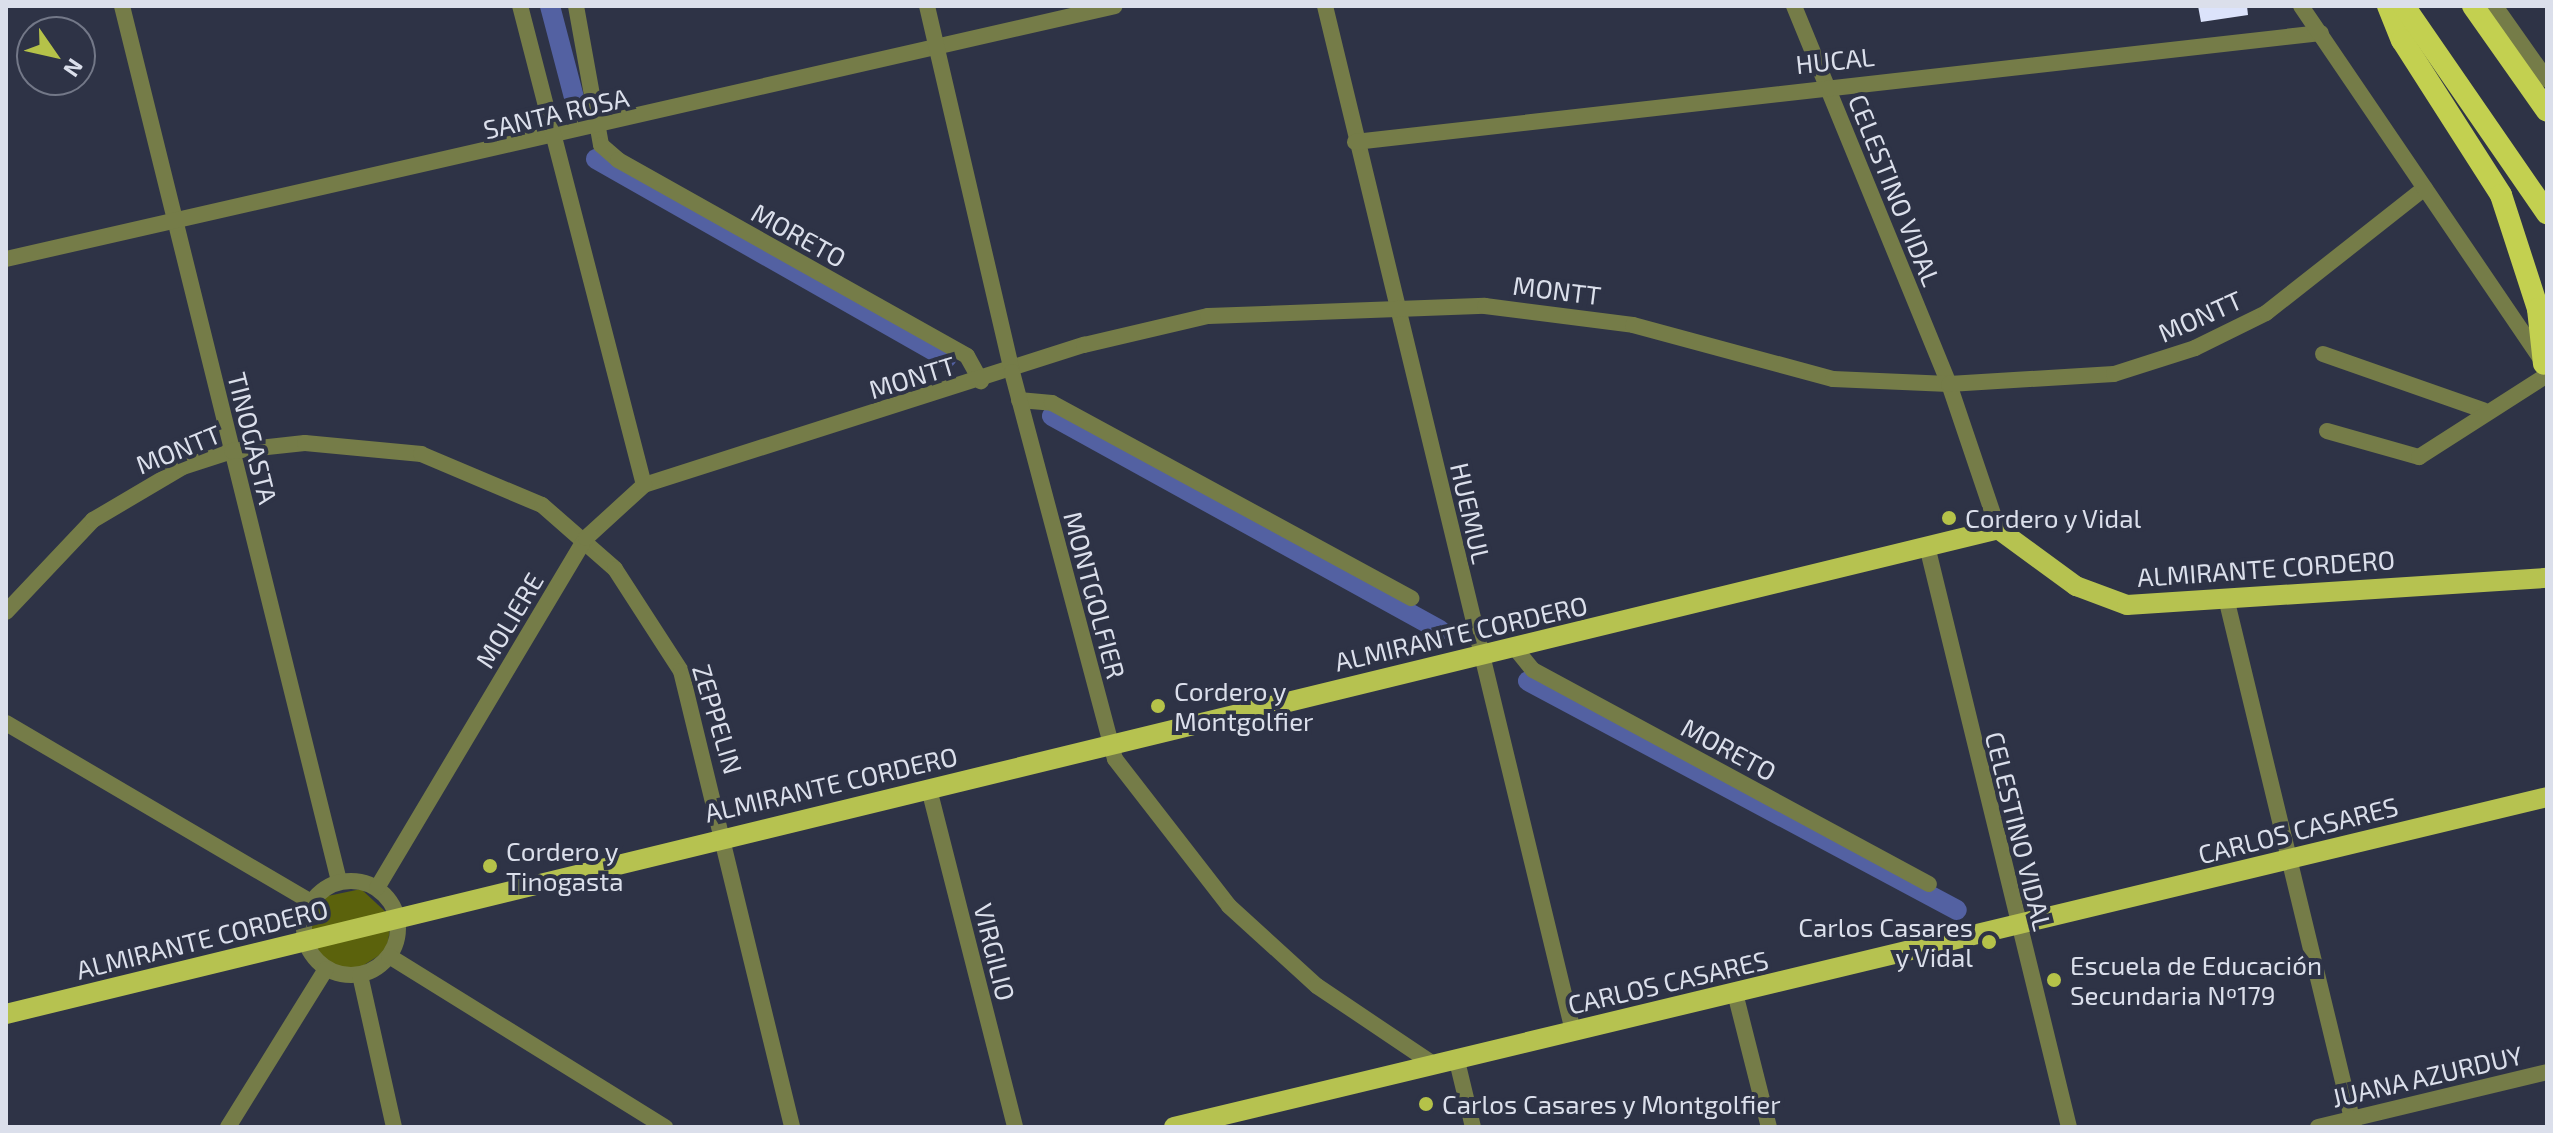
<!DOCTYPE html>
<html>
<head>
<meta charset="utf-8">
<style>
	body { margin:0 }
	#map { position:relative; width:2553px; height:1133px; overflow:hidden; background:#2e3346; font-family:"Exo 2",sans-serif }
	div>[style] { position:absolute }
	.green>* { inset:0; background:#5b620c }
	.canal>* { height:20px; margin:-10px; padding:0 10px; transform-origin:10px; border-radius:10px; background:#5361a2 }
	.building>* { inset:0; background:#dce3fb }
	.minor>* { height:16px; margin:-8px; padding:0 8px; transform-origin:8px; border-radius:8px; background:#757c48 }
	.minor>.ring { margin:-8px; padding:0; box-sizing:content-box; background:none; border:16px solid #757c48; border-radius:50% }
	.tertiary>* { height:16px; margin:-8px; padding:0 8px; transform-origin:8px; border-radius:8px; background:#757c48 }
	.primary>* { height:20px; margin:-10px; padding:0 10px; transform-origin:10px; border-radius:10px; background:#b6c250 }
	.trunk>* { height:22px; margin:-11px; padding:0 11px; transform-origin:11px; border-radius:11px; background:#c3d050 }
	.dots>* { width:22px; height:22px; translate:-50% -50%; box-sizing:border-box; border:4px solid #2e3346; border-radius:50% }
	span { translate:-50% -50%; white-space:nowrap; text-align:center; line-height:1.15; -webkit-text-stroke:8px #2e3346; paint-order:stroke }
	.street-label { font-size:26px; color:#dbdfeb }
	.poi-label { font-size:26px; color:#dbdfeb }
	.left { translate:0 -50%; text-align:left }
	.right { translate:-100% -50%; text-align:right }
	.frame { position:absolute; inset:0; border:8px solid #dbdfeb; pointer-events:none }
	.north { position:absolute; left:16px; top:16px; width:80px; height:80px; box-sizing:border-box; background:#2e3346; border:2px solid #737888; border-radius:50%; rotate:124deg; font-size:22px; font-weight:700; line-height:32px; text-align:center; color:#dbdfeb }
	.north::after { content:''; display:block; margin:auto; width:28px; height:36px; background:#b5c249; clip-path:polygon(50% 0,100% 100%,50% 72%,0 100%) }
</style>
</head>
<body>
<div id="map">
	<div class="green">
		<i style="clip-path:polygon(361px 889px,389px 915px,309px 934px,323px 897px)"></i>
		<i style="clip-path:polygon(391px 925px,386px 951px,353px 972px,328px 965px,312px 944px)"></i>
	</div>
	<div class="canal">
		<i style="left:550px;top:6px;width:98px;rotate:75.3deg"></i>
		<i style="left:596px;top:159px;width:403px;rotate:29.6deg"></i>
		<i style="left:1052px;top:416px;width:443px;rotate:28.9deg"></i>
		<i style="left:1528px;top:681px;width:486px;rotate:28.1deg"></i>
	</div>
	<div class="building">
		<i style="clip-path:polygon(2198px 6px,2247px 6px,2248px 15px,2201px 22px)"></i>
	</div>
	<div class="minor">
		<i style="left:122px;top:6px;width:902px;rotate:76.07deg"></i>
		<i style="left:576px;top:6px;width:141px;rotate:79.8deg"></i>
		<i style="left:601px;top:145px;width:23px;rotate:41deg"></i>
		<i style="left:618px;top:160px;width:400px;rotate:29.3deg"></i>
		<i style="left:967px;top:356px;width:29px;rotate:61deg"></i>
		<i style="left:1325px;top:6px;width:1055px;rotate:76.4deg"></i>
		<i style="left:1794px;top:6px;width:409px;rotate:67.7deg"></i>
		<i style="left:1949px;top:384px;width:153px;rotate:71.3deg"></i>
		<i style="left:1355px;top:142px;width:972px;rotate:-6.44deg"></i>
		<i style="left:6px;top:259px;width:1137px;rotate:-12.85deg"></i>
		<i style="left:2323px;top:354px;width:170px;rotate:19.3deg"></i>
		<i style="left:1019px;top:400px;width:33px;rotate:5deg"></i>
		<i style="left:1052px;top:403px;width:409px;rotate:28.5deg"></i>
		<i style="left:2327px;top:431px;width:96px;rotate:15.8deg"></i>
		<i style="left:2419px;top:457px;width:152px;rotate:-32.6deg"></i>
		<i style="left:644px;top:485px;width:462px;rotate:-17.7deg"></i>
		<i style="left:1084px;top:345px;width:127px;rotate:-13.2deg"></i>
		<i style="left:1208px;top:316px;width:277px;rotate:-2.1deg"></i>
		<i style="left:1485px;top:306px;width:149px;rotate:7.3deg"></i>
		<i style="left:1633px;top:325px;width:207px;rotate:15.1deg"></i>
		<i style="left:1833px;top:379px;width:116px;rotate:2.5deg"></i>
		<i style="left:1949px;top:384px;width:165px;rotate:-3.5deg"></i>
		<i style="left:2114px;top:374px;width:85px;rotate:-17.8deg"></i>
		<i style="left:2195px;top:348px;width:79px;rotate:-26.2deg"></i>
		<i style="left:2266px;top:313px;width:202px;rotate:-38.2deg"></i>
		<i style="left:1927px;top:546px;width:598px;rotate:76.27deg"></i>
		<i style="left:2227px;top:602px;width:540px;rotate:76.4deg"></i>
		<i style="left:6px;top:612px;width:127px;rotate:-46.6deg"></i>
		<i style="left:93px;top:520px;width:104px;rotate:-30.5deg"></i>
		<i style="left:183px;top:467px;width:52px;rotate:-18.1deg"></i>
		<i style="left:232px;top:451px;width:73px;rotate:-6.3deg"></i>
		<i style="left:305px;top:443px;width:117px;rotate:5.4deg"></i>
		<i style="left:421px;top:454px;width:131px;rotate:22.9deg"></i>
		<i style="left:542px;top:505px;width:97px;rotate:41.2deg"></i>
		<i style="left:615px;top:569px;width:121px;rotate:57.1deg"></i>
		<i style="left:681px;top:671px;width:469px;rotate:76.3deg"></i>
		<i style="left:1515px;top:648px;width:28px;rotate:51deg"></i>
		<i style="left:1533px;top:670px;width:450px;rotate:28.4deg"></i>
		<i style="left:6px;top:723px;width:354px;rotate:30.4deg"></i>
		<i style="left:929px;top:789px;width:349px;rotate:75.7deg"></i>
		<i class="ring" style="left:304px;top:881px;width:78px;height:78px"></i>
		<i style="left:377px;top:888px;width:408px;rotate:-59.2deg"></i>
		<i style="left:586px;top:538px;width:79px;rotate:-42.4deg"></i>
		<i style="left:644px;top:485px;width:495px;rotate:-104.5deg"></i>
		<i style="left:389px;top:956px;width:325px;rotate:31.8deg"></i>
		<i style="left:360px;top:975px;width:156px;rotate:77.4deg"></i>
		<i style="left:1735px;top:993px;width:138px;rotate:75.8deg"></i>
		<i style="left:228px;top:1127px;width:186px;rotate:-58.2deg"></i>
		<i style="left:2318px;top:1127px;width:236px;rotate:-13.5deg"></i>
	</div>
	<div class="tertiary">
		<i style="left:927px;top:6px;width:376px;rotate:76.9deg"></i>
		<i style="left:1012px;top:372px;width:400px;rotate:75.1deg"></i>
		<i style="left:1115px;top:759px;width:186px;rotate:52.2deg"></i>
		<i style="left:1229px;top:906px;width:119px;rotate:42.3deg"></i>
		<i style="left:1317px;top:986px;width:143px;rotate:33.9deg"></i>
		<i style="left:2301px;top:6px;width:428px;rotate:55.8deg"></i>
		<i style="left:2495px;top:6px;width:90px;rotate:54.9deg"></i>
		<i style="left:1457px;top:1061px;width:68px;rotate:76.4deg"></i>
	</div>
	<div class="primary">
		<i style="left:6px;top:1014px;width:2050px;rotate:-13.68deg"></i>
		<i style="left:1998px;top:529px;width:97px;rotate:36.2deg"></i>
		<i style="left:2076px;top:586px;width:54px;rotate:20.4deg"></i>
		<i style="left:2127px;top:605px;width:421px;rotate:-3.7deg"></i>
		<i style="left:1174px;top:1127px;width:1412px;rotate:-13.51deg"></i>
	</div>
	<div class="trunk">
		<i style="left:2388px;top:6px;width:37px;rotate:68deg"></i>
		<i style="left:2402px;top:40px;width:184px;rotate:57.4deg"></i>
		<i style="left:2501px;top:195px;width:120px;rotate:72deg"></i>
		<i style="left:2538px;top:309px;width:55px;rotate:83.8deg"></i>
		<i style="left:2404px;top:6px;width:252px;rotate:55.4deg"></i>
		<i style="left:2473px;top:6px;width:128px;rotate:54.8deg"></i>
	</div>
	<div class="dots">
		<i style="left:1949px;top:518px;background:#b5c249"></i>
		<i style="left:1158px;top:706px;background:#b5c249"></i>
		<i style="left:490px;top:866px;background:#b5c249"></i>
		<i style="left:1989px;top:942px;background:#b5c249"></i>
		<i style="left:2054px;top:980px;background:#b5c249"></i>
		<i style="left:1426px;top:1104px;background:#b5c249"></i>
	</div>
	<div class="street-label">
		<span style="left:1835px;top:60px;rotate:-6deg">HUCAL</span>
		<span style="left:556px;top:113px;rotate:-13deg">SANTA ROSA</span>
		<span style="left:1895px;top:190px;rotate:68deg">CELESTINO VIDAL</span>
		<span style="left:799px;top:235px;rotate:29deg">MORETO</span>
		<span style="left:1557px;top:290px;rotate:7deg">MONTT</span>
		<span style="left:2200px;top:316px;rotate:-24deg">MONTT</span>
		<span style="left:912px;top:377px;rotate:-17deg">MONTT</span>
		<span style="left:253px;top:438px;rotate:76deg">TINOGASTA</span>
		<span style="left:178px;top:449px;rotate:-22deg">MONTT</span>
		<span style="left:1471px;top:513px;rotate:77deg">HUEMUL</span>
		<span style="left:2266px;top:568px;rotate:-4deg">ALMIRANTE CORDERO</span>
		<span style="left:1095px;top:595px;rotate:75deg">MONTGOLFIER</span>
		<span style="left:509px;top:620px;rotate:-59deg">MOLIERE</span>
		<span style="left:1461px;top:633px;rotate:-13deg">ALMIRANTE CORDERO</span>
		<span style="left:718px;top:719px;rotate:73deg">ZEPPELIN</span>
		<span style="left:1729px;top:749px;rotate:28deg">MORETO</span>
		<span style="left:831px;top:784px;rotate:-13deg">ALMIRANTE CORDERO</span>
		<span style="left:2298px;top:830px;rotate:-14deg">CARLOS CASARES</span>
		<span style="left:2019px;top:831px;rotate:76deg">CELESTINO VIDAL</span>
		<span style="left:202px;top:939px;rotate:-14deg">ALMIRANTE CORDERO</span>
		<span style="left:995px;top:952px;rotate:76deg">VIRGILIO</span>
		<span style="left:1668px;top:982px;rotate:-13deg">CARLOS CASARES</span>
		<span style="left:2427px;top:1076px;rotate:-13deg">JUANA AZURDUY</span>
	</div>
	<div class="poi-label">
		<span class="left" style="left:1965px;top:518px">Cordero y Vidal</span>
		<span class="left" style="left:1174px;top:706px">Cordero y<br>Montgolfier</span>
		<span class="left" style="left:506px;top:866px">Cordero y<br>Tinogasta</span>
		<span class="right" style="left:1973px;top:942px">Carlos Casares<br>y Vidal</span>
		<span class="left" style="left:2070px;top:980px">Escuela de Educación<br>Secundaria Nº179</span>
		<span class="left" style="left:1442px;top:1104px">Carlos Casares y Montgolfier</span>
	</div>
	<div class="frame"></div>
	<div class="north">N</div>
</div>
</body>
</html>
